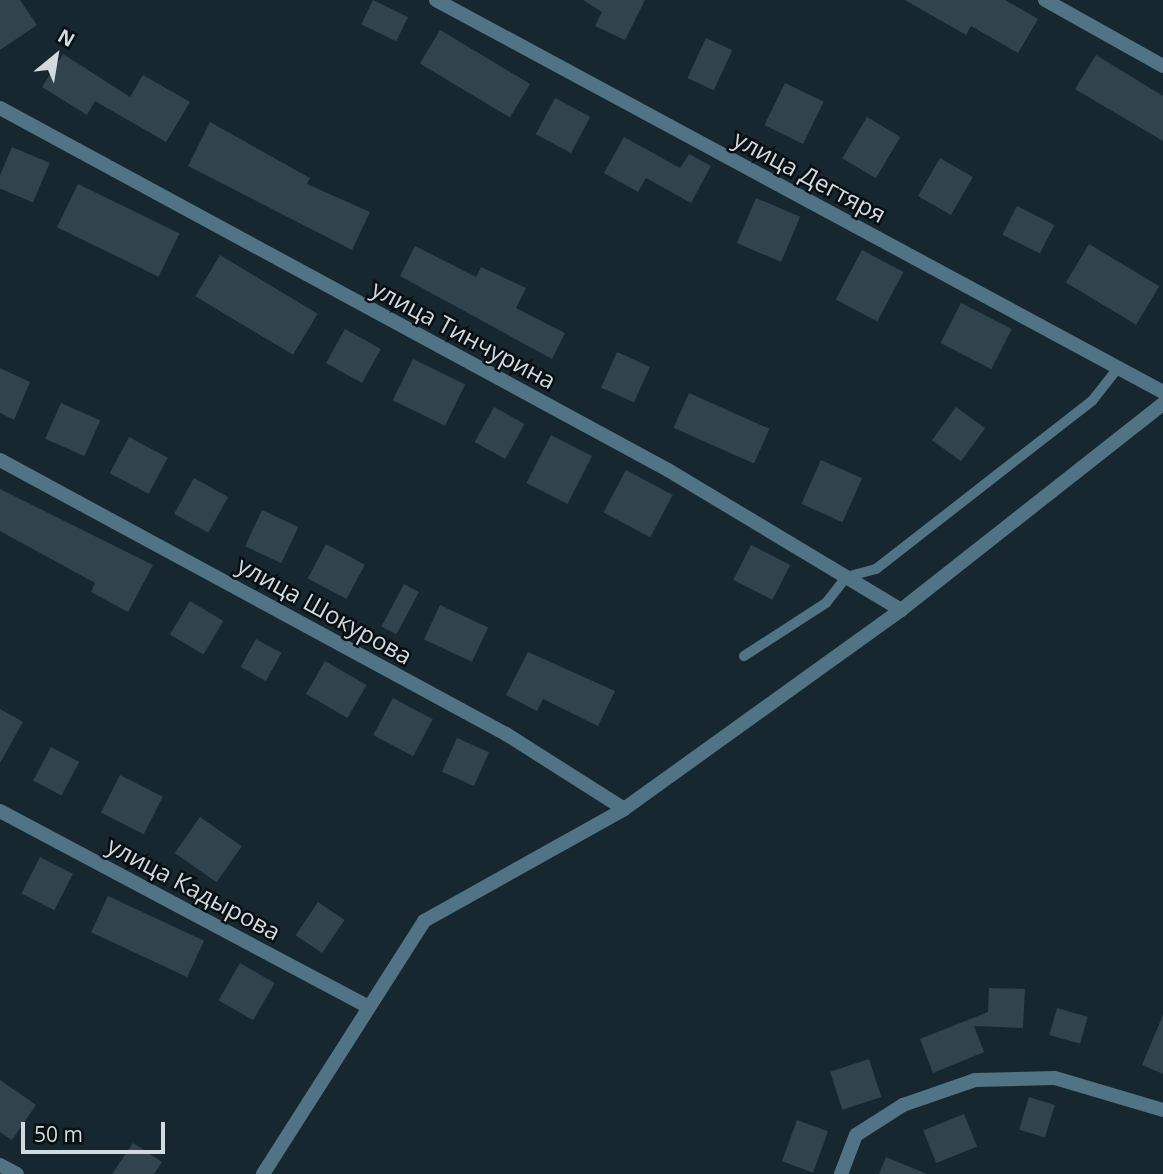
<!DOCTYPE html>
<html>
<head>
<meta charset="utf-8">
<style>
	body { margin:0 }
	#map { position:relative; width:1163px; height:1174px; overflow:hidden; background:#16272f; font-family:"Open Sans",sans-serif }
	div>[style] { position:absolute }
	.building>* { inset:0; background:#31434c; transform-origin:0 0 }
	.service>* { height:10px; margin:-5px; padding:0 5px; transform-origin:5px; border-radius:5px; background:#517485 }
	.minor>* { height:14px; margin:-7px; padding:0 7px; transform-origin:7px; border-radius:7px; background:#517485 }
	span { translate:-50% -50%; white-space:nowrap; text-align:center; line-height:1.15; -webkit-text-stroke:5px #080f12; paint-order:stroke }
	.street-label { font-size:24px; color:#d0dadf }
	.north { position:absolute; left:21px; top:21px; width:70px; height:70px; -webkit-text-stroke:5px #080f12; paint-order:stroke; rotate:30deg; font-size:19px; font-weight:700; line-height:28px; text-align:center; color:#d0dadf }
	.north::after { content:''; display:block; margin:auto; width:24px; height:32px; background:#d0dadf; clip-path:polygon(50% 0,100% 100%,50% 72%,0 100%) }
	.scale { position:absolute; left:21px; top:1122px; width:144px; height:32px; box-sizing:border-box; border:4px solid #d0dadf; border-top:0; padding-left:9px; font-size:21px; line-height:24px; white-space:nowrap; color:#d0dadf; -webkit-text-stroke:5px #080f12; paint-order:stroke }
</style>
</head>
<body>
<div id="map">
	<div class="building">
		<i style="clip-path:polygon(0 0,20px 0,37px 25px,0 50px)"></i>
		<i style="left:373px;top:0;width:39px;height:27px;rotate:26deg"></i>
		<i style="clip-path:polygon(583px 0,645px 0,625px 40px,595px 26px,602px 12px)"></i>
		<i style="clip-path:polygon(905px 0,1005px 0,1038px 19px,1018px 53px,971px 26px,966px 35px)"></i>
		<i style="left:440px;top:30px;width:105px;height:39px;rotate:31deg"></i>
		<i style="left:706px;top:38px;width:29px;height:44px;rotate:25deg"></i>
		<i style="clip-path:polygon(63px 54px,130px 97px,143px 75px,190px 102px,166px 142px,95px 101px,87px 115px,42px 87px)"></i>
		<i style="clip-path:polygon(1096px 55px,1163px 96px,1163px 141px,1075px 89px)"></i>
		<i style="left:785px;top:83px;width:43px;height:47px;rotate:26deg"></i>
		<i style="left:555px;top:98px;width:40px;height:41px;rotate:28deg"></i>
		<i style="left:867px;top:117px;width:39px;height:48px;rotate:31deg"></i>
		<i style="clip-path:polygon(210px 122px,310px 178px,307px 184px,370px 212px,352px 250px,188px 166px)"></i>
		<i style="clip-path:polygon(624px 137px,680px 168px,689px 154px,711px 166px,691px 203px,646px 178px,638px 192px,604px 173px)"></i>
		<i style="left:12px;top:147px;width:41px;height:43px;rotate:23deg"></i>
		<i style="left:940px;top:158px;width:38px;height:44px;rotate:30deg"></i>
		<i style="left:78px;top:184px;width:113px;height:48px;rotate:26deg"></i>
		<i style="left:756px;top:198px;width:48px;height:49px;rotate:23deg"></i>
		<i style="left:1017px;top:206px;width:42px;height:32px;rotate:27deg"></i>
		<i style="left:1089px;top:244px;width:82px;height:45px;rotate:31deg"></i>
		<i style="clip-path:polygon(415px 246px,476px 277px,481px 267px,526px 288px,516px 308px,565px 333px,552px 359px,400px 276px)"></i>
		<i style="left:862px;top:250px;width:47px;height:56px;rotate:28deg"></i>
		<i style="left:220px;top:255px;width:114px;height:48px;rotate:31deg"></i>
		<i style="left:961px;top:303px;width:57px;height:45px;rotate:27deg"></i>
		<i style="left:345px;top:329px;width:41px;height:39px;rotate:29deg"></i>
		<i style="left:617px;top:352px;width:36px;height:39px;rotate:24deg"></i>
		<i style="left:413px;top:359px;width:58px;height:46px;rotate:26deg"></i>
		<i style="clip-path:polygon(0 368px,30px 382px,14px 420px,0 413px)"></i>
		<i style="left:689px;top:393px;width:88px;height:38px;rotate:24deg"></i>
		<i style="left:61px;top:403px;width:43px;height:39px;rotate:24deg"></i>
		<i style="left:494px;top:407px;width:35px;height:40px;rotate:29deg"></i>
		<i style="left:956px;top:407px;width:36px;height:41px;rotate:36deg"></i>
		<i style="left:551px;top:435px;width:46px;height:54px;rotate:27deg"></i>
		<i style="left:129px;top:437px;width:44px;height:41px;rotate:28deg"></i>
		<i style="left:821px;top:460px;width:45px;height:48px;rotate:24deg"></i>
		<i style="left:626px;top:470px;width:53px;height:48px;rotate:28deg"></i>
		<i style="left:194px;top:478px;width:39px;height:41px;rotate:29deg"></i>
		<i style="clip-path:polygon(0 489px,153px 565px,128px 612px,91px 592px,95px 583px,0 531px)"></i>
		<i style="left:262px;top:510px;width:40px;height:40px;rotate:25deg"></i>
		<i style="left:326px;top:544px;width:44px;height:39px;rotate:28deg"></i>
		<i style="left:751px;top:545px;width:44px;height:39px;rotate:27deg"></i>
		<i style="left:404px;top:584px;width:17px;height:48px;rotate:28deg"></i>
		<i style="left:190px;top:601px;width:39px;height:39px;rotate:31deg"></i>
		<i style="left:440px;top:605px;width:53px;height:38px;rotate:25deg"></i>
		<i style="left:256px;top:639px;width:29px;height:32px;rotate:29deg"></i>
		<i style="clip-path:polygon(528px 652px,615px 691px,598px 726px,543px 699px,537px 711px,506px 695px)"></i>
		<i style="left:325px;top:661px;width:48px;height:38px;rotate:30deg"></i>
		<i style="left:393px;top:698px;width:45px;height:42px;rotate:28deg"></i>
		<i style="clip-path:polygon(0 709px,23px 722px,0 763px)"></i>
		<i style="left:457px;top:738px;width:35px;height:37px;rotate:24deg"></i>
		<i style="left:51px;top:747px;width:32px;height:38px;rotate:28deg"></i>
		<i style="left:120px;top:775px;width:48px;height:42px;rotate:27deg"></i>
		<i style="left:200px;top:817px;width:51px;height:44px;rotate:35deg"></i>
		<i style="left:40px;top:857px;width:37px;height:41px;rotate:27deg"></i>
		<i style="left:108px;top:896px;width:106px;height:40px;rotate:25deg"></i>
		<i style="left:318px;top:902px;width:32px;height:40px;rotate:34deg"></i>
		<i style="left:240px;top:963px;width:40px;height:43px;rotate:30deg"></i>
		<i style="clip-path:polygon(989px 988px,1025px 989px,1023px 1028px,974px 1026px,984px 1052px,933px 1073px,920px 1039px,988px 1012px)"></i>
		<i style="left:1057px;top:1008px;width:32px;height:28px;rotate:16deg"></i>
		<i style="clip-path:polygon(1163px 1015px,1163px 1074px,1142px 1065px)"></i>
		<i style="left:869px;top:1059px;width:40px;height:41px;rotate:72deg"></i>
		<i style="clip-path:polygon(0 1080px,36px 1105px,12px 1140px,0 1132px)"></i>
		<i style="left:1029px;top:1097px;width:27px;height:34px;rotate:17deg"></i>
		<i style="left:964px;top:1114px;width:35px;height:44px;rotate:68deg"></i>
		<i style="left:797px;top:1120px;width:33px;height:44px;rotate:20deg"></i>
		<i style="clip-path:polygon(133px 1143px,162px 1162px,154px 1174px,112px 1174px)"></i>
		<i style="clip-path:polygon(886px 1157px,927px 1174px,879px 1174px)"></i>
	</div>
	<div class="service">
		<i style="left:744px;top:656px;width:98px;rotate:-32.9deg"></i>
		<i style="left:826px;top:603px;width:33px;rotate:-52deg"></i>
		<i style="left:846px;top:577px;width:31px;rotate:-15deg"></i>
		<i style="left:876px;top:569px;width:274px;rotate:-37.9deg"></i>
		<i style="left:1092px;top:401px;width:42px;rotate:-51.8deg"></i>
	</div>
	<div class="minor">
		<i style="left:436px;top:0;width:826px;rotate:28.33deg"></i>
		<i style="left:1045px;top:0;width:135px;rotate:29.2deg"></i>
		<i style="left:0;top:108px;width:760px;rotate:28.45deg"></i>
		<i style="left:668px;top:470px;width:272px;rotate:31deg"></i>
		<i style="left:0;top:460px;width:575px;rotate:28.44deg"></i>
		<i style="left:506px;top:734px;width:140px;rotate:32.4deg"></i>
		<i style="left:0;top:811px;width:416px;rotate:28deg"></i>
		<i style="left:0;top:1165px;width:19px;rotate:28deg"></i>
		<i style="left:263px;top:1174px;width:300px;rotate:-57.5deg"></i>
		<i style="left:424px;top:921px;width:229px;rotate:-29.2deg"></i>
		<i style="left:624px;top:809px;width:341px;rotate:-35.7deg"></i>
		<i style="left:901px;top:610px;width:333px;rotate:-38.2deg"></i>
		<i style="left:841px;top:1174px;width:42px;rotate:-69deg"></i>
		<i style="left:856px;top:1135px;width:56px;rotate:-32.6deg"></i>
		<i style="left:903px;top:1105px;width:76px;rotate:-19.1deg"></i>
		<i style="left:975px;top:1080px;width:80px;rotate:-1.4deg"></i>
		<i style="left:1055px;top:1078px;width:113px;rotate:16.5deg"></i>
	</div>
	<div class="street-label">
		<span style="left:810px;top:176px;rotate:28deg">улица Дегтяря</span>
		<span style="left:464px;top:334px;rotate:28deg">улица Тинчурина</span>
		<span style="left:325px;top:610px;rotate:29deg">улица Шокурова</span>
		<span style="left:194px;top:888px;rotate:28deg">улица Кадырова</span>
	</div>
	<div class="north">N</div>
	<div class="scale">50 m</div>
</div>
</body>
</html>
